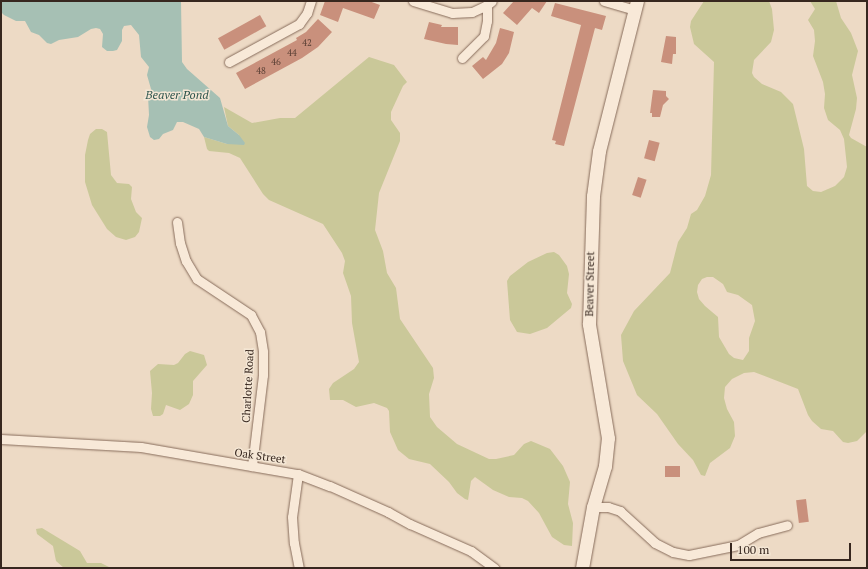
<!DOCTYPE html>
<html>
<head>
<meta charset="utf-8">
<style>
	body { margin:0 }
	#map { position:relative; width:868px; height:569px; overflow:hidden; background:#eddac5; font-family:"PT Serif",serif }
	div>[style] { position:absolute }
	.green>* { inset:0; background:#cac899 }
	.water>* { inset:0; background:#a6c0b4 }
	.building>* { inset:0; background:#c9907c; transform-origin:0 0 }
	.roads { filter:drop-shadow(0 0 1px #876c5b) drop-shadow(0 0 1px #876c5b) }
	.street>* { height:9px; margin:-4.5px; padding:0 4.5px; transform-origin:4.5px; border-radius:4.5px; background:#f8e9d8 }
	.secondary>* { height:13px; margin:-6.5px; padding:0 6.5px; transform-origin:6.5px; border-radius:6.5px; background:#f8e9d8 }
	span { translate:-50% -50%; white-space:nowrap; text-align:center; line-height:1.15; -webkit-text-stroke:3px #f4e6d4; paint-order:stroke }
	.number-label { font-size:9px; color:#5c4136 }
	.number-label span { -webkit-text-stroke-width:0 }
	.street-label { font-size:11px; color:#37271f }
	.water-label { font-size:12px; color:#2f564e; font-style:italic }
	.frame { position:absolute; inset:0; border:2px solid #37271f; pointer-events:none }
	.scale { position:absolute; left:730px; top:543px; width:121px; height:18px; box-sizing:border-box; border:2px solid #37271f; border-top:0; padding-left:5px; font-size:12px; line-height:14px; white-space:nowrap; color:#37271f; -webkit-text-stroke:3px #f4e6d4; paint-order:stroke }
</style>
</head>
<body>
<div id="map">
	<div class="green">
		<i style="clip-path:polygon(evenodd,704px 1px,769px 1px,772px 9px,774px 30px,771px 42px,754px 60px,752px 73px,754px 77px,762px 84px,781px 92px,793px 104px,804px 149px,807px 186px,813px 191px,821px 192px,835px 186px,844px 177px,847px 167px,844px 139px,840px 130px,828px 120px,824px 108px,825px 94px,823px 82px,813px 56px,815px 41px,814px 30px,808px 20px,815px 9px,810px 1px,836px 1px,841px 18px,851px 33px,858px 51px,852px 75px,857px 98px,856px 109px,849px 135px,851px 138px,867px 147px,867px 431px,857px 441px,848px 443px,843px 442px,833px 431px,821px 429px,812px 421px,808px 415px,798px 389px,754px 372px,744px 373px,732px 379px,725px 387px,724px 398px,727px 409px,734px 422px,735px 436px,730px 448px,710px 463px,705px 476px,701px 475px,693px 460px,678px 444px,657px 414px,637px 395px,623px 361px,621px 335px,634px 311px,670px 273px,678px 242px,687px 228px,691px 214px,697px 210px,705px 196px,711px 175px,714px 62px,694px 44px,690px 27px,691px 21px,704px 1px,707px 277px,713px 277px,723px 284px,727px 292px,738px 295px,752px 305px,755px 321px,749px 338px,749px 351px,743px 360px,734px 358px,729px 354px,719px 337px,718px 317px,705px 306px,699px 299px,697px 292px,698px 285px,702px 279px,707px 277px)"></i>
		<i style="clip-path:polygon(369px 57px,394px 65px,407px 82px,403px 86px,391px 112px,391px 120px,400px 133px,400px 141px,379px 193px,375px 230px,383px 251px,387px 273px,396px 288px,400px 319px,433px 368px,434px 378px,429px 394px,430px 417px,437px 427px,457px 444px,489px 459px,496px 459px,514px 455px,524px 444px,531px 441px,550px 449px,563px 466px,570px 482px,568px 504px,573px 523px,572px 546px,564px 545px,552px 537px,539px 513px,528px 501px,522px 498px,509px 497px,493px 490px,475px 477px,471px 481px,468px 500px,465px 499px,457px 493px,449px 482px,430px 464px,409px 459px,398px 450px,390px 432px,389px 411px,387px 408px,374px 403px,356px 407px,343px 400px,330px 400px,329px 389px,333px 383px,354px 369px,359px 362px,352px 323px,351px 296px,343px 273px,345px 261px,342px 253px,323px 224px,269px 200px,263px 194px,240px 158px,229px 153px,209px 151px,207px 149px,204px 137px,227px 144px,239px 135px,228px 126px,224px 107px,252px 123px,280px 118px,295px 118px)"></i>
		<i style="clip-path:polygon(96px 129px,102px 129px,107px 132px,111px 175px,117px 183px,129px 184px,132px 187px,131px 199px,136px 212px,142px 218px,139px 232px,135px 237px,126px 240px,116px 237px,107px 229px,92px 205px,85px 182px,85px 155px,88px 140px,90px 134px)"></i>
		<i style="clip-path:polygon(554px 252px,559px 255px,567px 266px,569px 274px,567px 293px,572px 304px,571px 308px,547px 328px,530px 334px,517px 332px,510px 320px,507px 281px,510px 276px,528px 262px,547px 253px)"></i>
		<i style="clip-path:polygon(190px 351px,204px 355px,207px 365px,193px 381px,193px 395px,189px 404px,180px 410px,166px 405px,163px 414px,160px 416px,153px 416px,151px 409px,152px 393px,150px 371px,158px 364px,174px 365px,178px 363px,185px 354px)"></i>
		<i style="clip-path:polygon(42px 528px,80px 551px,87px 563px,101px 563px,111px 568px,64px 568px,56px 561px,53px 546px,37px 534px,36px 529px)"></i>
	</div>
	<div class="water">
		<i style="clip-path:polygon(1px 1px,181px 1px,182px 62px,187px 69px,220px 98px,228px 126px,239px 135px,245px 143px,244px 145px,227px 144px,204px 137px,199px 129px,183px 122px,177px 122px,173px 130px,163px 134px,159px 139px,154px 140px,150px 137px,147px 127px,149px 115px,148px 96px,151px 89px,147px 75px,149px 67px,141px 57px,139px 35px,131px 25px,124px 26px,122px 30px,122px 41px,117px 50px,113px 51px,107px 51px,102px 47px,103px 34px,100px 29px,96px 28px,91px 29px,78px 37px,59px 40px,51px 44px,47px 43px,39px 35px,31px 32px,25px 21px,16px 21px,4px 15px,1px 12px)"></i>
	</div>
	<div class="building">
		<i style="clip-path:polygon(325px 1px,369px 1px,380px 5px,374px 19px,343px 8px,338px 22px,320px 15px)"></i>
		<i style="clip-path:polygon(514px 1px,547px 1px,539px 13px,532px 8px,517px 25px,503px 13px)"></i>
		<i style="clip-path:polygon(555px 3px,606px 16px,602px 30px,595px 28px,564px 146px,555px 144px,556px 141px,552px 140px,581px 25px,551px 16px)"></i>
		<i style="left:260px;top:15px;width:13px;height:48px;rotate:61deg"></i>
		<i style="clip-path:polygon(318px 19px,332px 32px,318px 47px,302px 58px,245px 89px,236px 73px,297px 40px,296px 38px,306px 32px)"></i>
		<i style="clip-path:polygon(429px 22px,442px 25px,441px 27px,458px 27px,458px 45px,446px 44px,424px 39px)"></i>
		<i style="clip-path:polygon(500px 28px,514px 32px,509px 53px,502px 64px,483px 79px,472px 66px,483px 57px,486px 60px,496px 43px)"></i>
		<i style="clip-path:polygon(666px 36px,676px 37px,676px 54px,673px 54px,672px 64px,661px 62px)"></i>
		<i style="clip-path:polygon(653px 90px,666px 91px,666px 96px,669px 99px,663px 105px,660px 117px,652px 117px,652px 113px,650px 113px)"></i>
		<i style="left:649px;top:140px;width:11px;height:19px;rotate:15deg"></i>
		<i style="left:638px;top:177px;width:9px;height:19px;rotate:18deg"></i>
		<i style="left:680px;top:466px;width:11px;height:15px;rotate:90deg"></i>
		<i style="left:806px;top:499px;width:23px;height:10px;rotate:83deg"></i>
	</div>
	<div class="roads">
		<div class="street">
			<i style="left:413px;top:1px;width:41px;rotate:17.1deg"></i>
			<i style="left:452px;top:13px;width:20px;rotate:-3deg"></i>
			<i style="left:472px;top:12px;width:17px;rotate:-25deg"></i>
			<i style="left:487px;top:5px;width:6px;rotate:-39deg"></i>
			<i style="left:604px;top:1px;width:32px;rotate:16deg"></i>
			<i style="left:462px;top:58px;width:31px;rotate:-45deg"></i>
			<i style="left:484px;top:36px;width:15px;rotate:-79deg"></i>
			<i style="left:487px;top:21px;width:16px;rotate:-90deg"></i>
			<i style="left:229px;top:62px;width:80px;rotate:-28.5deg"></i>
			<i style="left:299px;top:24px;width:14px;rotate:-54deg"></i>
			<i style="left:307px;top:13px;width:13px;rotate:-72deg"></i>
			<i style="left:177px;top:222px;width:21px;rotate:82deg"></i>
			<i style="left:180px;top:243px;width:19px;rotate:72deg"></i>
			<i style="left:186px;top:261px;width:21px;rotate:59deg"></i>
			<i style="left:197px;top:279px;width:65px;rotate:33.7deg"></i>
			<i style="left:251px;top:315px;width:19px;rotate:62deg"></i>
			<i style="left:260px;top:332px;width:20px;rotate:81deg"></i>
			<i style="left:263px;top:352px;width:23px;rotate:90deg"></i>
			<i style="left:263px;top:375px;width:92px;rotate:96.9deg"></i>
			<i style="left:1px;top:439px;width:140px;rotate:3.3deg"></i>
			<i style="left:141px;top:447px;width:159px;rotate:9.8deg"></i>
			<i style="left:298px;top:474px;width:34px;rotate:21deg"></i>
			<i style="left:330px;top:486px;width:64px;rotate:24.1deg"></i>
			<i style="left:388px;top:512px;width:25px;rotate:29deg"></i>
			<i style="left:410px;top:524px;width:67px;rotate:23.9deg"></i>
			<i style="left:471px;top:551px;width:29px;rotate:36deg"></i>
			<i style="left:298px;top:474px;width:43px;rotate:97.9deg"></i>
			<i style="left:292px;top:517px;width:26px;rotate:86deg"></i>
			<i style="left:294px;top:543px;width:25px;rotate:79deg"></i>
			<i style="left:593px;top:507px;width:15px"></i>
			<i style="left:608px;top:507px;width:13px;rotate:18deg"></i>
			<i style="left:620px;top:511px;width:47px;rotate:42.4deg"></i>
			<i style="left:655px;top:543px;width:20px;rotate:27deg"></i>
			<i style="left:673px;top:552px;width:16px;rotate:11deg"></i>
			<i style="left:689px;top:555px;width:50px;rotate:-11.5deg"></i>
			<i style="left:738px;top:545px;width:23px;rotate:-31deg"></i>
			<i style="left:758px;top:533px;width:30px;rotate:-15deg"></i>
		</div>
		<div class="secondary">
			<i style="left:582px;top:568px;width:62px;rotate:-79.8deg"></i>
			<i style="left:593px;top:507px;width:43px;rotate:-73.7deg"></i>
			<i style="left:605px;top:466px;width:28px;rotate:-84deg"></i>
			<i style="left:608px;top:438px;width:116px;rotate:-99.5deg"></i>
			<i style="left:589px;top:324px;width:128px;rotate:-88.2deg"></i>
			<i style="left:593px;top:196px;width:45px;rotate:-82.4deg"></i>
			<i style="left:599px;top:151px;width:155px;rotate:-75.8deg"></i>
		</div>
	</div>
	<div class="number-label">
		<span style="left:307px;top:43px">42</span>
		<span style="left:292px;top:53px">44</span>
		<span style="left:276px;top:62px">46</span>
		<span style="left:261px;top:71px">48</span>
	</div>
	<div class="street-label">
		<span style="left:590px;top:284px;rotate:-89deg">Beaver Street</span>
		<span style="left:248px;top:386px;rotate:-87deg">Charlotte Road</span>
		<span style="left:260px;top:456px;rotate:8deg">Oak Street</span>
	</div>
	<div class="water-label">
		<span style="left:177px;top:95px">Beaver Pond</span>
	</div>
	<div class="frame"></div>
	<div class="scale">100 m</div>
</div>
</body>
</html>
